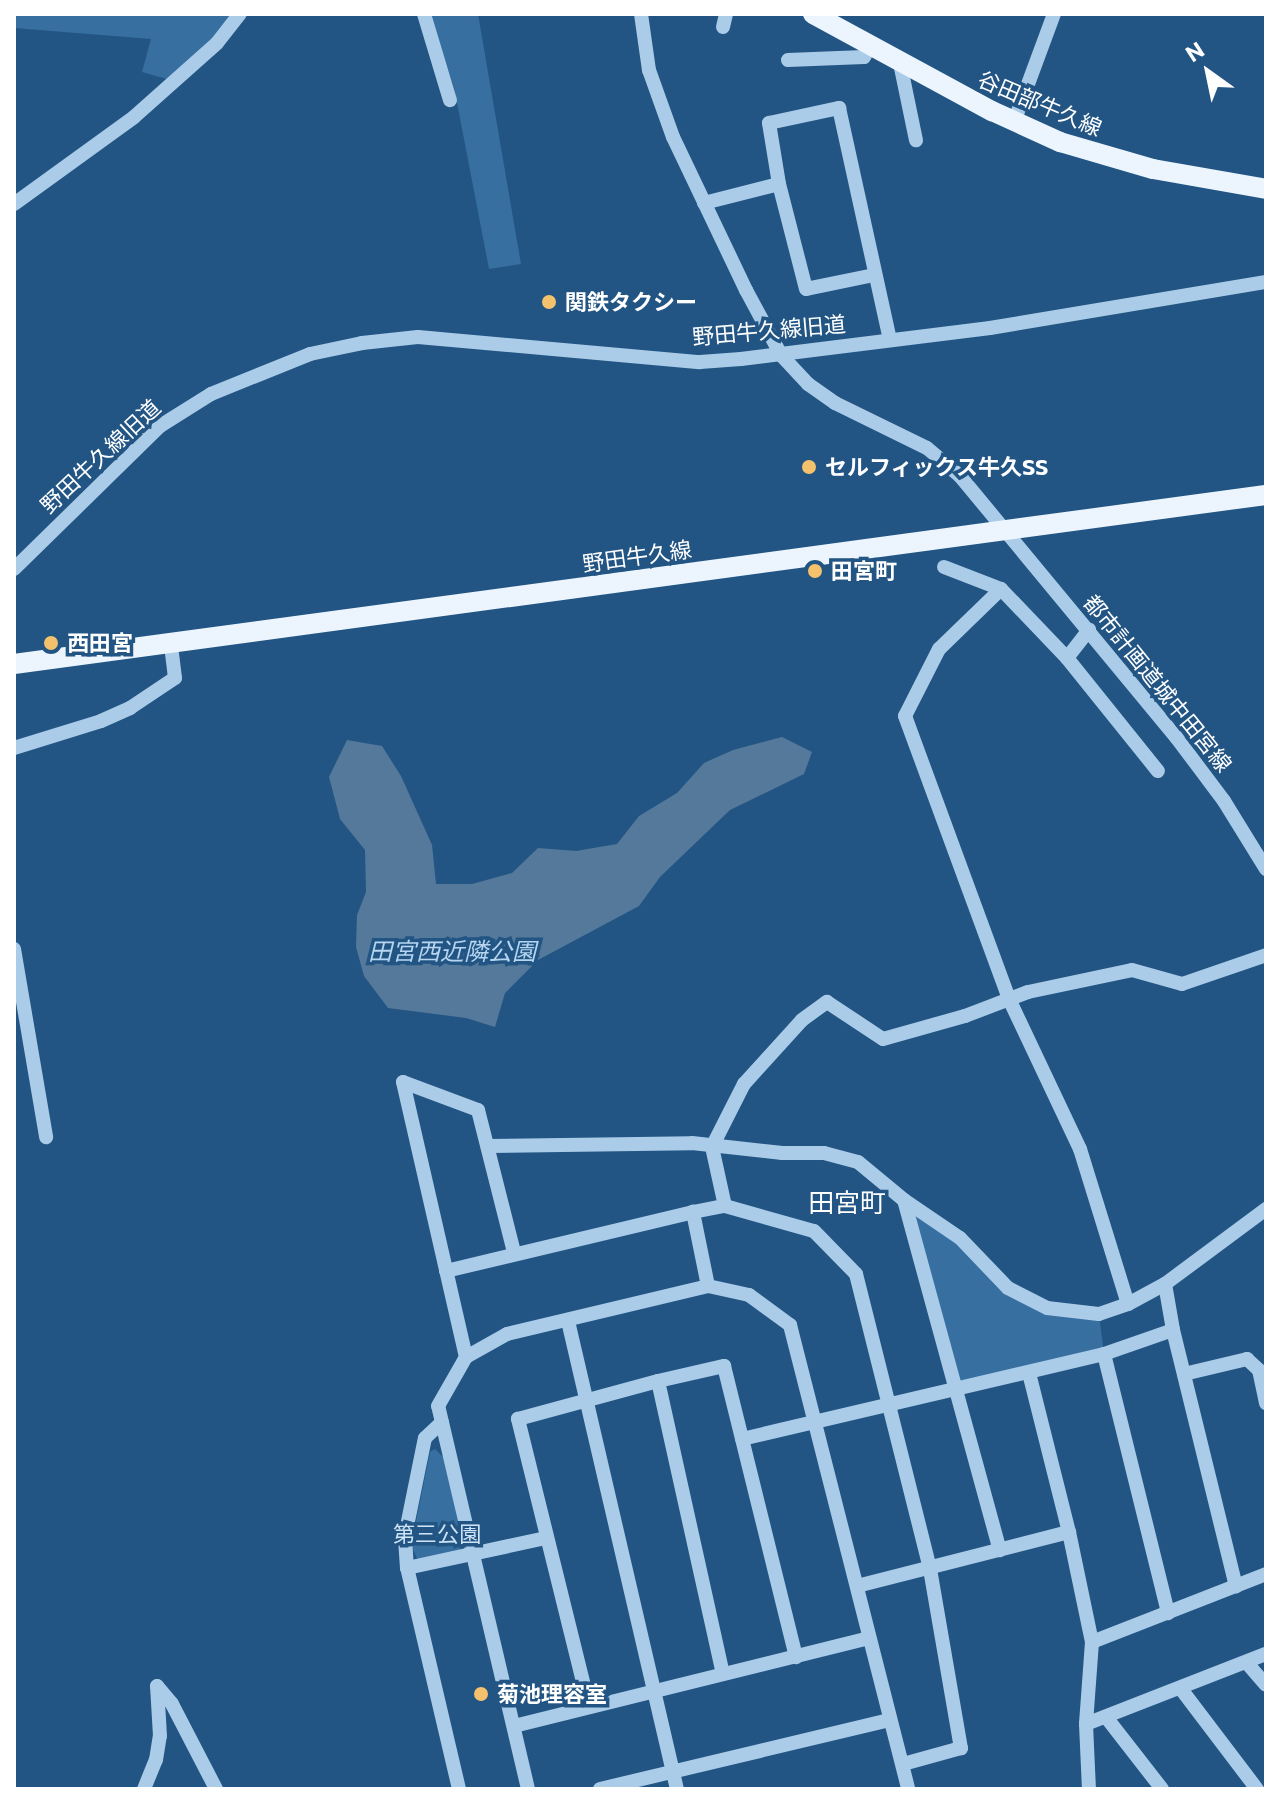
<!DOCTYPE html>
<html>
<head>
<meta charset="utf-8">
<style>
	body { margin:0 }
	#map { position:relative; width:1280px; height:1803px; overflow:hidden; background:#225583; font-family:Commissioner,"Noto Sans JP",sans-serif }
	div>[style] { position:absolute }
	.green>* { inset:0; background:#366fa0 }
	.water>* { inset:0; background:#55799a }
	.minor>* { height:14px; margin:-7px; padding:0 7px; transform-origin:7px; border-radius:7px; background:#aacce8 }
	.major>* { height:20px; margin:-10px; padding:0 10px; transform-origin:10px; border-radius:10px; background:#ecf5fe }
	.dots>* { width:22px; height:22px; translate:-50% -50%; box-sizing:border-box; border:4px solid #225583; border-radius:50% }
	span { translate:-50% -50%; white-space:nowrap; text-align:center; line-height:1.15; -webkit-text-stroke:7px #225583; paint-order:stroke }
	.street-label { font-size:22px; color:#fff }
	.poi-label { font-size:22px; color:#fff; font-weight:700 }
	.left { translate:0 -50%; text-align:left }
	.park-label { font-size:22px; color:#cee4f6 }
	.water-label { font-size:24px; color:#b5d5f0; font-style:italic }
	.quarter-label { font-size:26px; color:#fff }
	.frame { position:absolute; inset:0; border:16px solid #fff; pointer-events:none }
	.north { position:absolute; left:1168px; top:32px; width:80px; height:80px; -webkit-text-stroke:6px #225583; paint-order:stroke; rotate:327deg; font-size:22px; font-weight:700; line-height:32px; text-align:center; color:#fff }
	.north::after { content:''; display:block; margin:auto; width:28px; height:36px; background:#fff; clip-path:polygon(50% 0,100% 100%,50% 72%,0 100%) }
</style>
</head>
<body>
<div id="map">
	<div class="green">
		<i style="clip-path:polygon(14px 14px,234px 14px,215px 39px,170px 80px,142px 72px,151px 39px,14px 28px)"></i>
		<i style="clip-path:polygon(429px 14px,478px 14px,521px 264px,489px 269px,454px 87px)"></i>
		<i style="clip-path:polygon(904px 1200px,960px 1238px,1008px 1288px,1047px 1308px,1099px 1314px,1104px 1354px,959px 1391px)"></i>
		<i style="clip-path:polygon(435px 1449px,445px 1459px,462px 1542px,459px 1553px,419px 1562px,411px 1546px,430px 1452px)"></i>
	</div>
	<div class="water">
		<i style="clip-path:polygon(782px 737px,812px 752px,804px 774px,730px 810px,660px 877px,639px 906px,538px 960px,505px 993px,495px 1027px,466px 1018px,388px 1008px,364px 976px,356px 947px,357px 915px,366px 892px,365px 850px,340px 819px,329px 777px,347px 740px,382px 746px,401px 776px,432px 845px,436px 884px,472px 884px,512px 873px,538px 848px,576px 851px,617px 844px,639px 816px,677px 793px,704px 763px,733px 750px)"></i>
	</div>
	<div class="minor">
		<i style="left:424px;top:14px;width:90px;rotate:73.2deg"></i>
		<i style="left:641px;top:14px;width:57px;rotate:81.9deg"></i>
		<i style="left:649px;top:70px;width:71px;rotate:70.3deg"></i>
		<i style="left:673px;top:137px;width:170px;rotate:64.5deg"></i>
		<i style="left:746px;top:290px;width:74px;rotate:61.7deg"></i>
		<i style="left:781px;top:355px;width:40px;rotate:47deg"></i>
		<i style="left:808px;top:384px;width:33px;rotate:35deg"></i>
		<i style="left:835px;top:403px;width:102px;rotate:26.1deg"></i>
		<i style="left:927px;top:448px;width:43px;rotate:40.3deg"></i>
		<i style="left:960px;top:476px;width:339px;rotate:50.4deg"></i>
		<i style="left:1176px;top:737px;width:80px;rotate:53.1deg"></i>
		<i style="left:1224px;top:801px;width:80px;rotate:58.3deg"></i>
		<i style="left:723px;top:27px;width:13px;rotate:-77deg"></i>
		<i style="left:788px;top:60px;width:76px;rotate:-2.3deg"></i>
		<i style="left:864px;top:57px;width:13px;rotate:-61deg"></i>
		<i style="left:900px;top:63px;width:79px;rotate:78.3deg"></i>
		<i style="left:1014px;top:122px;width:115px;rotate:-69.7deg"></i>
		<i style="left:704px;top:203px;width:77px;rotate:-14.2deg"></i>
		<i style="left:14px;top:204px;width:148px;rotate:-35.9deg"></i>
		<i style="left:134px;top:117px;width:111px;rotate:-41.7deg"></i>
		<i style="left:217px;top:43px;width:37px;rotate:-52deg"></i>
		<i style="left:874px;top:275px;width:69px;rotate:168.4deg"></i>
		<i style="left:806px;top:289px;width:108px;rotate:-104.4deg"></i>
		<i style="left:779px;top:184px;width:62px;rotate:-99.3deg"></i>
		<i style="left:769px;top:123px;width:72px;rotate:-12.1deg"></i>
		<i style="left:839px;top:108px;width:237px;rotate:77.6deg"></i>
		<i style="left:944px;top:567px;width:61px;rotate:21.1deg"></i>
		<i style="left:1001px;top:589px;width:95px;rotate:46.3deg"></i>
		<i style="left:1067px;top:658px;width:145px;rotate:51.2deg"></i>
		<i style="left:14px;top:569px;width:204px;rotate:-44.4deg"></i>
		<i style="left:160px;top:426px;width:60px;rotate:-32.1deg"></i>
		<i style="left:211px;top:394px;width:107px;rotate:-22deg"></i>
		<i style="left:310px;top:354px;width:53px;rotate:-11.9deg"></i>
		<i style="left:362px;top:343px;width:56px;rotate:-6.1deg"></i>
		<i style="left:418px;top:337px;width:283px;rotate:5.1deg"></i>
		<i style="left:700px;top:362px;width:41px;rotate:-4.2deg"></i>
		<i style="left:741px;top:359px;width:251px;rotate:-7.1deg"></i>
		<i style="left:990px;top:328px;width:280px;rotate:-9.5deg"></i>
		<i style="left:1001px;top:589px;width:86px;rotate:135.9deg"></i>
		<i style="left:939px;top:649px;width:75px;rotate:116.9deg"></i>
		<i style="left:905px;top:716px;width:304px;rotate:69.8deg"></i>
		<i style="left:1010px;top:1001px;width:164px;rotate:64.7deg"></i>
		<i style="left:1080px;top:1149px;width:162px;rotate:72.8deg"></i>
		<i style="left:1067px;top:658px;width:36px;rotate:-52deg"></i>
		<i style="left:14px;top:748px;width:91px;rotate:-17.2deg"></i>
		<i style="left:101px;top:721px;width:32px;rotate:-24deg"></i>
		<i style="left:130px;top:708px;width:54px;rotate:-33.7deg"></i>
		<i style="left:175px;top:678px;width:35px;rotate:-97deg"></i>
		<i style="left:14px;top:949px;width:191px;rotate:80.3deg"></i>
		<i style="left:403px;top:1082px;width:282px;rotate:77.1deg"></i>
		<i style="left:403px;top:1082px;width:80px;rotate:20.5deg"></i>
		<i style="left:478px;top:1110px;width:146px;rotate:75.8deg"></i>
		<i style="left:489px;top:1146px;width:203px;rotate:-0.8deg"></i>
		<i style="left:692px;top:1143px;width:91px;rotate:6.3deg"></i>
		<i style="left:782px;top:1153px;width:42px"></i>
		<i style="left:824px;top:1153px;width:35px;rotate:15deg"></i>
		<i style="left:858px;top:1162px;width:60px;rotate:39.6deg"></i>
		<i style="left:904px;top:1200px;width:68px;rotate:34.2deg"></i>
		<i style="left:960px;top:1238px;width:69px;rotate:46.2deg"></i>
		<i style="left:1008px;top:1288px;width:44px;rotate:27.1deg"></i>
		<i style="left:1047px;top:1308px;width:52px;rotate:6.6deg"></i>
		<i style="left:1099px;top:1314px;width:31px;rotate:-19deg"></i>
		<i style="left:1128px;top:1304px;width:42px;rotate:-28.4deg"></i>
		<i style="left:1165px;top:1284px;width:126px;rotate:-36.6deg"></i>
		<i style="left:904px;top:1200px;width:363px;rotate:74.7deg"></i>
		<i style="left:725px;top:1206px;width:92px;rotate:15.7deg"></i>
		<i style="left:814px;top:1231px;width:60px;rotate:45.7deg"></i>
		<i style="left:856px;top:1274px;width:304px;rotate:75.9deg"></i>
		<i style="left:930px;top:1569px;width:182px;rotate:80.2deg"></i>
		<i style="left:961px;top:1748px;width:60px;rotate:164.6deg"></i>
		<i style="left:446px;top:1271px;width:254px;rotate:-13.4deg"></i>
		<i style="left:1165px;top:1284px;width:47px;rotate:80.1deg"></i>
		<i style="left:708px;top:1286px;width:76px;rotate:-101.5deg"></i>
		<i style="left:693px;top:1212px;width:33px;rotate:-11deg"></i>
		<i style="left:725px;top:1206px;width:60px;rotate:-102.4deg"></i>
		<i style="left:712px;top:1147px;width:71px;rotate:-63.1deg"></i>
		<i style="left:744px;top:1084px;width:86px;rotate:-47.8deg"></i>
		<i style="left:802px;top:1020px;width:31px;rotate:-36deg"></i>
		<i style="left:827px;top:1002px;width:67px;rotate:33.5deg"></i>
		<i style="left:883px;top:1039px;width:85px;rotate:-15.7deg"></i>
		<i style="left:965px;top:1016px;width:67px;rotate:-20.9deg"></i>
		<i style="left:1028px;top:992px;width:106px;rotate:-11.9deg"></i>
		<i style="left:1132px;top:970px;width:52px;rotate:15.6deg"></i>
		<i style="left:1182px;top:984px;width:89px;rotate:-19deg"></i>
		<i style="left:568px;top:1321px;width:481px;rotate:76.9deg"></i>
		<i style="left:1104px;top:1354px;width:267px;rotate:76.1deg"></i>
		<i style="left:1029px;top:1373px;width:164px;rotate:75.9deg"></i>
		<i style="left:1184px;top:1374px;width:65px;rotate:-13.4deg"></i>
		<i style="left:1247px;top:1359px;width:16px;rotate:43deg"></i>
		<i style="left:1259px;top:1370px;width:34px;rotate:78deg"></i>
		<i style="left:658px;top:1381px;width:299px;rotate:77.5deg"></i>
		<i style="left:742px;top:1439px;width:372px;rotate:-13.2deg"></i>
		<i style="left:1104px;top:1354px;width:73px;rotate:-19.2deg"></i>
		<i style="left:1173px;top:1330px;width:264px;rotate:76.2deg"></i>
		<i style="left:407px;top:1568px;width:32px;rotate:-94deg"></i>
		<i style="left:405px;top:1536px;width:100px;rotate:-78.5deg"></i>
		<i style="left:425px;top:1438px;width:23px;rotate:-43deg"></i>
		<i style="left:857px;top:1586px;width:219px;rotate:-14.3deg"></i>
		<i style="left:1069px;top:1532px;width:112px;rotate:78.2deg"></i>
		<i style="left:1092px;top:1642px;width:82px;rotate:94.2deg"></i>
		<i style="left:1086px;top:1724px;width:65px;rotate:87.4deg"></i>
		<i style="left:1092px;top:1642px;width:187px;rotate:-21.3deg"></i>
		<i style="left:1246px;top:1662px;width:30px;rotate:49deg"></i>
		<i style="left:157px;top:1686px;width:23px;rotate:50deg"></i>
		<i style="left:172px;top:1704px;width:96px;rotate:62.6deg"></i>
		<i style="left:1181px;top:1689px;width:126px;rotate:52.8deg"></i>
		<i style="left:589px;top:1706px;width:296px;rotate:-103.9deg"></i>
		<i style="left:518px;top:1419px;width:145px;rotate:-15.2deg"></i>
		<i style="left:658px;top:1381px;width:68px;rotate:-12.8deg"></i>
		<i style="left:724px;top:1366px;width:300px;rotate:76.1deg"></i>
		<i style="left:1106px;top:1717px;width:91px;rotate:52.1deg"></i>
		<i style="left:1086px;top:1724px;width:193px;rotate:-21.3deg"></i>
		<i style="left:514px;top:1726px;width:366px;rotate:-13.9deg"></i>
		<i style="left:144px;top:1789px;width:31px;rotate:-68deg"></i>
		<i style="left:156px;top:1760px;width:24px;rotate:-81deg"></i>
		<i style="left:160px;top:1736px;width:50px;rotate:-93.4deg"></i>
		<i style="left:459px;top:1789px;width:227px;rotate:-103.2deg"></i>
		<i style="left:407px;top:1568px;width:142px;rotate:-12.2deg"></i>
		<i style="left:528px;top:1789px;width:393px;rotate:-103.2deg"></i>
		<i style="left:438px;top:1406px;width:56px;rotate:-60.3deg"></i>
		<i style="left:466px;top:1357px;width:47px;rotate:-29.3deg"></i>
		<i style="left:507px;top:1334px;width:207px;rotate:-13.4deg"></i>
		<i style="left:708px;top:1286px;width:42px;rotate:12.4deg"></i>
		<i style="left:749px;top:1295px;width:51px;rotate:36.2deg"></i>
		<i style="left:790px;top:1325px;width:479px;rotate:75.7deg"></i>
		<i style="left:600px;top:1789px;width:297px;rotate:-13.4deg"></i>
	</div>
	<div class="major">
		<i style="left:813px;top:14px;width:204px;rotate:28.5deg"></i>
		<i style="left:992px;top:111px;width:75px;rotate:24.5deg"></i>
		<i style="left:1060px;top:142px;width:97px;rotate:16.2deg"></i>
		<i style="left:1153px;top:169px;width:115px;rotate:10deg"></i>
		<i style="left:14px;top:664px;width:1263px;rotate:-7.69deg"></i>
	</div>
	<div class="dots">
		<i style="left:549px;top:302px;background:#f4c16c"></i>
		<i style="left:809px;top:467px;background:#f4c16c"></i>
		<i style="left:815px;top:571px;background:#f4c16c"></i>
		<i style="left:51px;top:643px;background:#f4c16c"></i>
		<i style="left:481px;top:1694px;background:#f4c16c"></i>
	</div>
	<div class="street-label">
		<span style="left:1040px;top:103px;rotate:23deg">谷田部牛久線</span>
		<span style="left:769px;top:330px;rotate:-5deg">野田牛久線旧道</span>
		<span style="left:100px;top:456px;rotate:-43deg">野田牛久線旧道</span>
		<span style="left:637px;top:556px;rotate:-8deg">野田牛久線</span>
		<span style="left:1158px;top:683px;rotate:51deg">都市計画道城中田宮線</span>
	</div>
	<div class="poi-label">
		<span class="left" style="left:565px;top:302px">関鉄タクシー</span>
		<span class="left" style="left:825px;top:467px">セルフィックス牛久SS</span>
		<span class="left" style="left:831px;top:571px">田宮町</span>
		<span class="left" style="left:67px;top:643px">西田宮</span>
		<span class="left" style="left:497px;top:1694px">菊池理容室</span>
	</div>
	<div class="park-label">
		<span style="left:437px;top:1534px">第三公園</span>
	</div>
	<div class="water-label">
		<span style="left:452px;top:951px">田宮西近隣公園</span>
	</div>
	<div class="quarter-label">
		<span style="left:847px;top:1202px">田宮町</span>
	</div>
	<div class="frame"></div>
	<div class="north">N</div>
</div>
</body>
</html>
